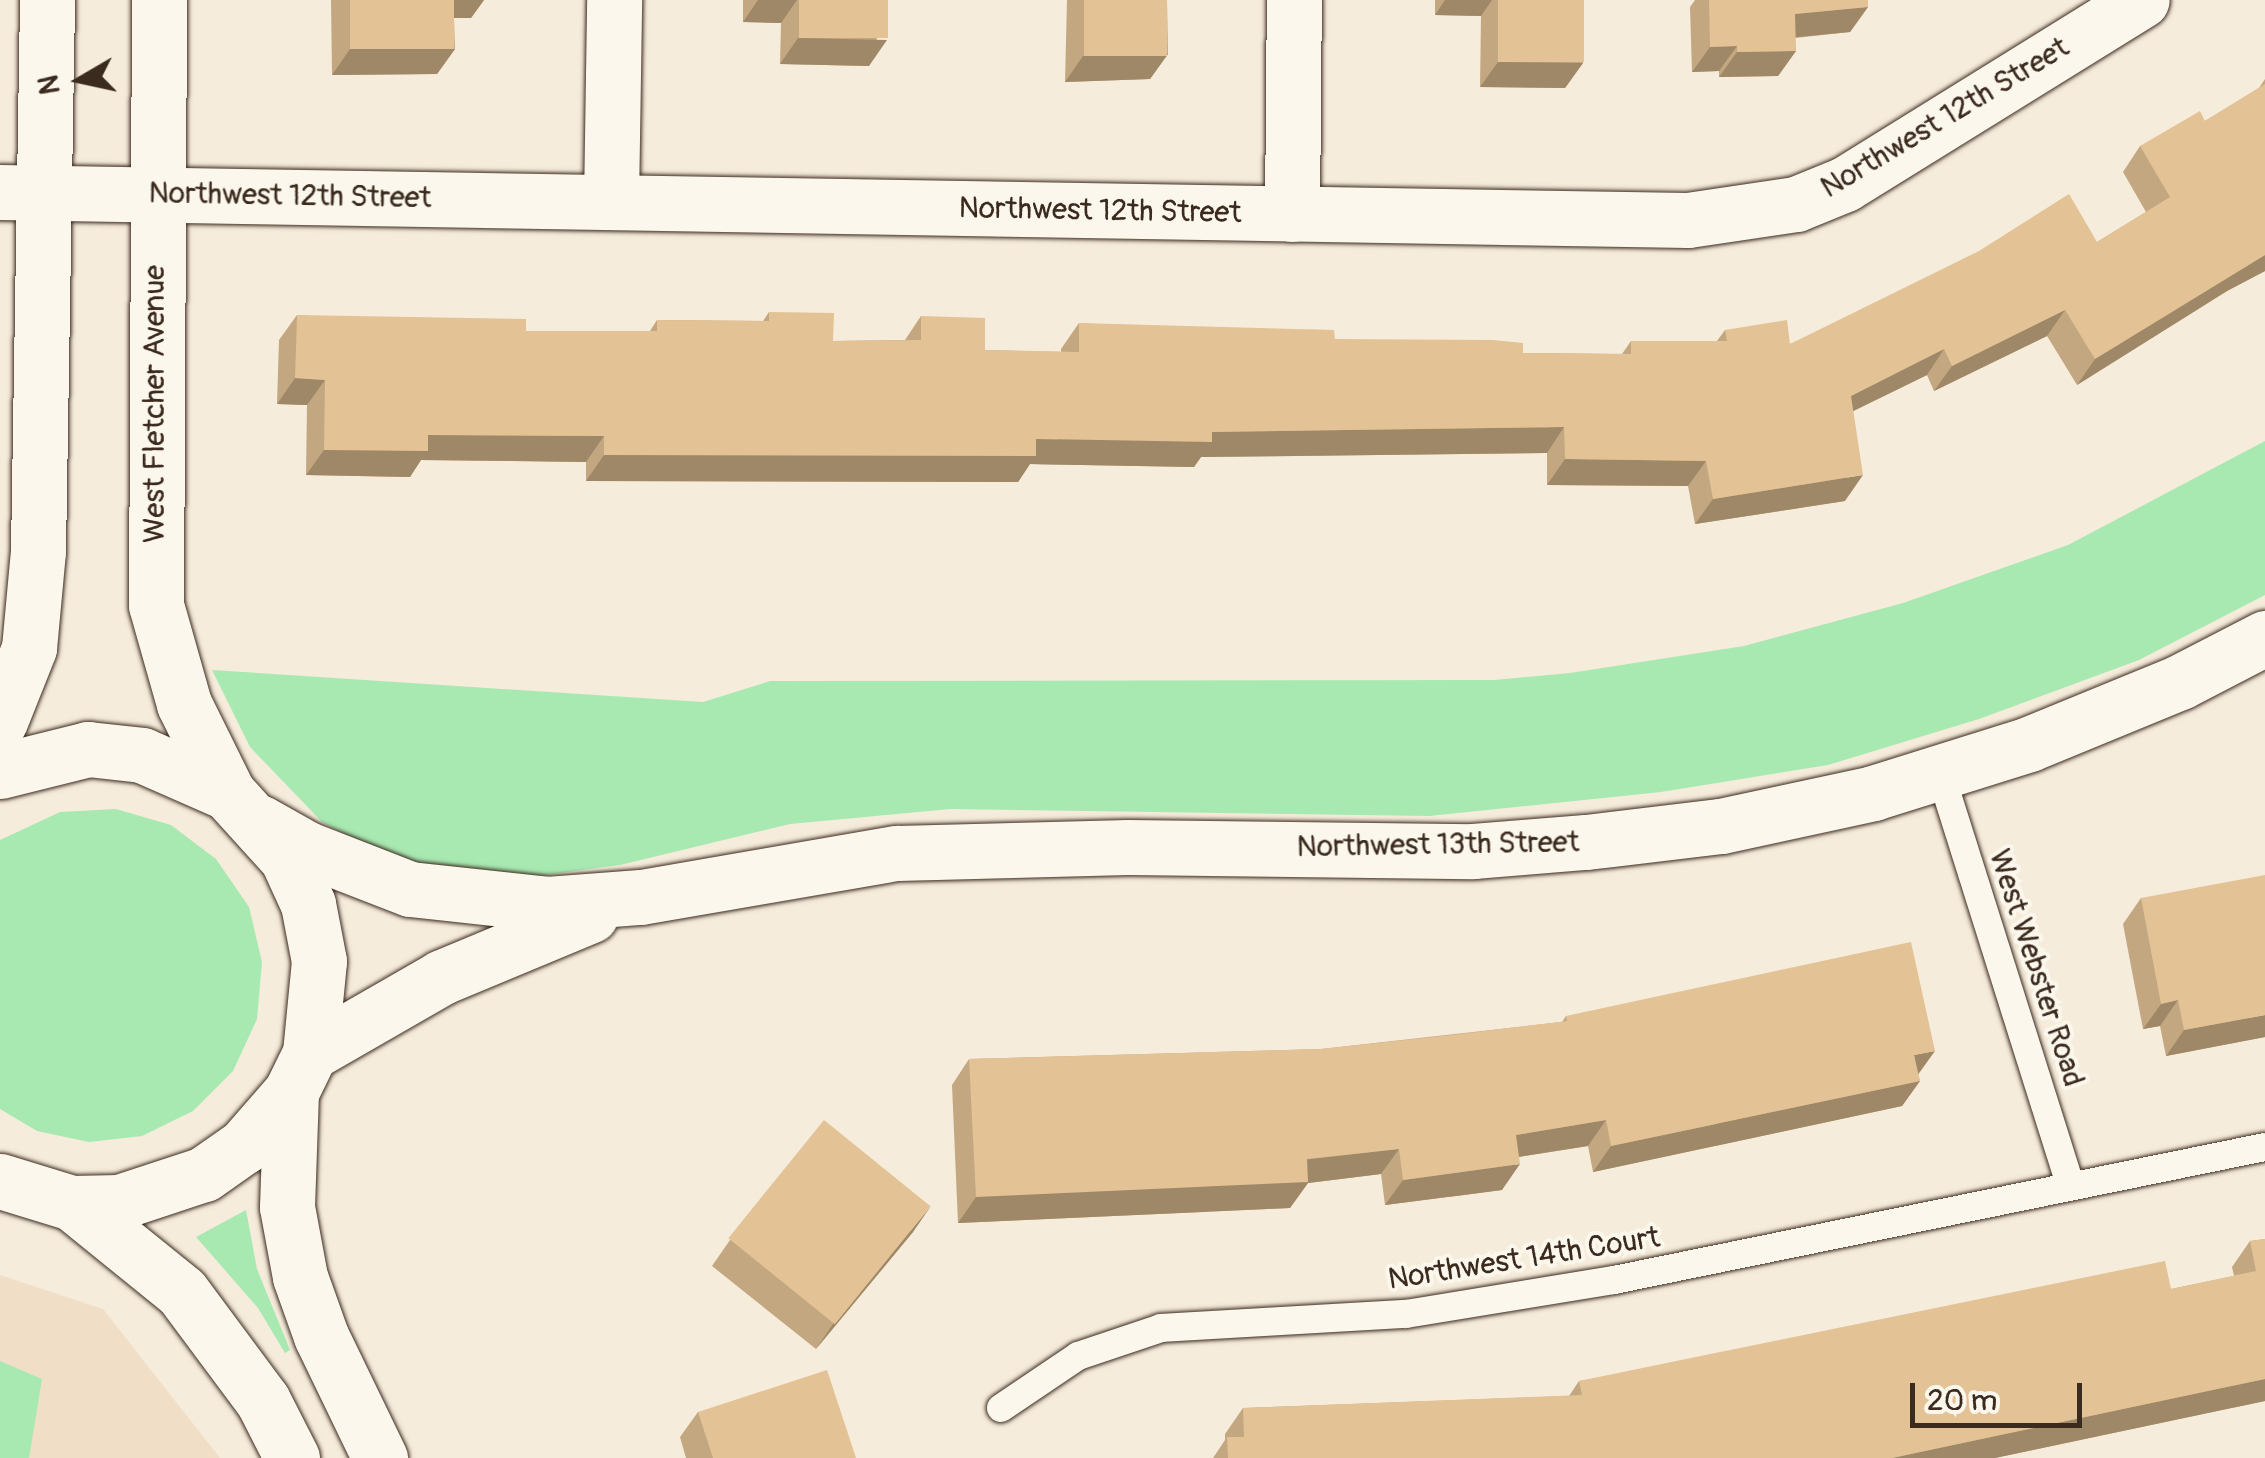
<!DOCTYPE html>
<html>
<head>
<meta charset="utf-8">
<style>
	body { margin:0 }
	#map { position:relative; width:2265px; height:1458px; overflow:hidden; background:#f6ecdb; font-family:Pangolin,sans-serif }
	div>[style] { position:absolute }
	.built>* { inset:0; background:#f0dfc6 }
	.green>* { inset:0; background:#a8e9b2 }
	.roads { filter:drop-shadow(0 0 2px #3b2a1e) drop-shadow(0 0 2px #3b2a1e) }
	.lane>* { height:28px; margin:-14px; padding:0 14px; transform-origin:14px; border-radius:14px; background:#fbf7ec }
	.street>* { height:55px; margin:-27.5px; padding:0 27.5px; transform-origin:27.5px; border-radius:27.5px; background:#fbf7ec }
	.secondary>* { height:55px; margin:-27.5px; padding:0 27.5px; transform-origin:27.5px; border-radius:27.5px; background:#fbf7ec }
	.wall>* { inset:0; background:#c3a780 }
	.shaded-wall>* { inset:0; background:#9f8868 }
	.building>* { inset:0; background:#e3c295; transform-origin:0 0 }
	span { translate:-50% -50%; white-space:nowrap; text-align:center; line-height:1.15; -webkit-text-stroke:8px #fbf7ec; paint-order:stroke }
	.street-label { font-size:30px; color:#3b2a1e }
	.north { position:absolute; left:30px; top:30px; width:100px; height:100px; -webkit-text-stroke:8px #fbf7ec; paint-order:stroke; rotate:261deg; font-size:28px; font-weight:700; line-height:40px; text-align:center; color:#3b2a1e }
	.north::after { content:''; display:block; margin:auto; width:35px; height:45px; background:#3b2a1e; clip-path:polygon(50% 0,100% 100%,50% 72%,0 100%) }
	.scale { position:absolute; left:1910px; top:1383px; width:172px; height:45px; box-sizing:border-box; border:5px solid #3b2a1e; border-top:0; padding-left:12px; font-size:30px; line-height:35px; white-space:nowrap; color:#3b2a1e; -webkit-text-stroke:8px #fbf7ec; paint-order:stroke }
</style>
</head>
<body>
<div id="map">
	<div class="built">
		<i style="clip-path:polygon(0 1275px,103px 1309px,220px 1458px,0 1458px)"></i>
	</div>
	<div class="green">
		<i style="clip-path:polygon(2265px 441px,2265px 595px,2139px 660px,1979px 719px,1828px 765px,1661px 792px,1429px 816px,950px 809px,790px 824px,620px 865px,538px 876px,445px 872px,375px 851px,322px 822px,250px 747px,212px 670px,703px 702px,770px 681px,1494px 680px,1570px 673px,1744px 646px,1903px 603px,2068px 545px)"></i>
		<i style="clip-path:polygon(116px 809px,171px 825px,216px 859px,249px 907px,262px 962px,257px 1019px,233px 1071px,193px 1111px,142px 1136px,89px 1142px,37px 1131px,0 1109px,0 840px,60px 812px)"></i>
		<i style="clip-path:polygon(246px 1210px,257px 1269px,290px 1350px,285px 1353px,258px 1308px,196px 1237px)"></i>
		<i style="clip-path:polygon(0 1361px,42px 1379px,29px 1458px,0 1458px)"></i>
	</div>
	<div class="roads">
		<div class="lane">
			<i style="left:1940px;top:772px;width:433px;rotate:72.5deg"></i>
			<i style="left:1001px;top:1408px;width:93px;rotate:-34deg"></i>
			<i style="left:1078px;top:1356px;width:88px;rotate:-18.6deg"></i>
			<i style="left:1161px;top:1328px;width:245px;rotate:-3.3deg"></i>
			<i style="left:1406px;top:1314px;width:211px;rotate:-9.3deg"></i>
			<i style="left:1614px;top:1280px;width:664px;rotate:-11.55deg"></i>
		</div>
		<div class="street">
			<i style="left:0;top:192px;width:1688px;rotate:0.95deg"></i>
			<i style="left:1688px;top:220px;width:109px;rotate:-8.4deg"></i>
			<i style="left:1796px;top:204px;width:53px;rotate:-22.2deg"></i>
			<i style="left:1845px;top:184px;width:349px;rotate:-31.8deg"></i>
			<i style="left:611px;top:202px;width:202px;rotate:-89.1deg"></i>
			<i style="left:1292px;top:214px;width:214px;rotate:-89.5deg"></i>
		</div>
		<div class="secondary">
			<i style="left:159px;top:0;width:605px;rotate:90.28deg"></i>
			<i style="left:156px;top:605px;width:103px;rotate:74.2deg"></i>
			<i style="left:184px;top:704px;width:99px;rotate:63.7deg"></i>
			<i style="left:0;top:721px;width:79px;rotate:-68.3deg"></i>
			<i style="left:29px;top:648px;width:97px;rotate:-84.7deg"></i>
			<i style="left:38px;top:551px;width:551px;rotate:-89.06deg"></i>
			<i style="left:0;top:771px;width:91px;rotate:-14deg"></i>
			<i style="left:88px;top:749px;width:54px;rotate:6.3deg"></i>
			<i style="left:142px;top:755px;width:94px;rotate:23.8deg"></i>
			<i style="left:228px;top:793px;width:88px;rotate:47.8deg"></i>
			<i style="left:287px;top:858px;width:51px;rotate:65.5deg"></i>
			<i style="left:308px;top:904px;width:58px;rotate:79.1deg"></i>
			<i style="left:319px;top:961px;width:92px;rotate:95.6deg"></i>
			<i style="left:310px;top:1053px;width:43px;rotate:116deg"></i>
			<i style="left:291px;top:1092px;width:72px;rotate:131deg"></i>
			<i style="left:244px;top:1146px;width:49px;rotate:145deg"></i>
			<i style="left:204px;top:1174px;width:89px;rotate:161.8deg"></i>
			<i style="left:119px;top:1202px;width:47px;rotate:178.8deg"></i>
			<i style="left:72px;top:1203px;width:75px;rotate:-163deg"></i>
			<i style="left:259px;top:822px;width:55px;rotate:29.4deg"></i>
			<i style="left:307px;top:849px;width:110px;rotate:21.2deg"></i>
			<i style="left:410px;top:889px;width:138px;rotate:6.2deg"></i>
			<i style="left:547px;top:904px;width:94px;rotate:-4.3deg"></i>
			<i style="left:641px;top:897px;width:260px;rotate:-9.8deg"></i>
			<i style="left:897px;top:853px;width:231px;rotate:-1.5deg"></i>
			<i style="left:1128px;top:847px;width:345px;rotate:0.7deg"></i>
			<i style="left:1473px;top:851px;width:113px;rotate:-4.6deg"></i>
			<i style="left:1586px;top:842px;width:136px;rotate:-6.8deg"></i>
			<i style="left:1721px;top:826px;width:156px;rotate:-12.2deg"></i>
			<i style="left:1873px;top:793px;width:164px;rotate:-17.4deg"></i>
			<i style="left:2029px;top:744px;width:163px;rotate:-22.3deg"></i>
			<i style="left:2180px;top:682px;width:96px;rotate:-27.4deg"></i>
			<i style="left:310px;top:1053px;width:152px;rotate:-29.9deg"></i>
			<i style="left:442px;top:977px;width:161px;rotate:-22.6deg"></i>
			<i style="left:291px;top:1092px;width:115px;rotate:92deg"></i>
			<i style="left:287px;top:1207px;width:71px;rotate:79.5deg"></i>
			<i style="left:300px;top:1277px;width:63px;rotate:70.4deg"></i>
			<i style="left:321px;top:1336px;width:136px;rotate:64.2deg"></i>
			<i style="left:72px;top:1203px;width:141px;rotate:39deg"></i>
			<i style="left:182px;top:1292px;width:136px;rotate:53.4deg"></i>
			<i style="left:263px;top:1401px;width:64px;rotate:63deg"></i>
		</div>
	</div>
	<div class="wall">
		<i style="clip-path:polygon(331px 0,484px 0,471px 18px,454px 18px,455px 49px,437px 74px,332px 75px)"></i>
		<i style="clip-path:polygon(743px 0,888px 0,869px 66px,780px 64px,781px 23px,743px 22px)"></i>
		<i style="clip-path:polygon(1067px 0,1167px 0,1168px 54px,1150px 79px,1065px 82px)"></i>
		<i style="clip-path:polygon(1435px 0,1584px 0,1583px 63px,1565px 88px,1480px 87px,1481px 16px,1435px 15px)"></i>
		<i style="clip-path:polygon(1695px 0,1868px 0,1868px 7px,1850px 32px,1795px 38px,1796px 51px,1778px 76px,1719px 77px,1719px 71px,1692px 72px,1690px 7px)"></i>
		<i style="clip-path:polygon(2265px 79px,2265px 271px,2227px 291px,2077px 385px,2047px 336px,1934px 391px,1927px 375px,1853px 411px,1845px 501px,1695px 524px,1688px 486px,1547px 485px,1547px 453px,1201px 457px,1194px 467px,1030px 464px,1018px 482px,586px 481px,586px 462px,421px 460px,410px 477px,306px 475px,307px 405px,277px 404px,279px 340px,297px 315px,526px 331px,650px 331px,657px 320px,763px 321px,769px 312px,833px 341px,905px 340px,921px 316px,985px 350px,1061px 352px,1061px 349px,1079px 323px,1335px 339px,1523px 353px,1622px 354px,1631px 341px,1717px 341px,1725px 330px,1790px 344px,2097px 242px,2146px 212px,2123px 172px,2140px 146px,2205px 121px,2259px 88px)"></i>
		<i style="clip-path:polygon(2141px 898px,2265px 1037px,2166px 1056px,2160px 1026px,2143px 1029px,2123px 924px)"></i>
		<i style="clip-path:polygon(1566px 1016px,1918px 1074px,1920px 1081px,1902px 1106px,1593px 1172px,1588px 1146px,1519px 1157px,1502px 1190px,1385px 1205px,1381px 1174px,1308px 1183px,1290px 1208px,958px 1223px,952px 1085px,969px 1059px,1321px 1049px,1562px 1022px)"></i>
		<i style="clip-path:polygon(913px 1232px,816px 1349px,712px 1266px,730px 1240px)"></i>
		<i style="clip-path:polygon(2265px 1239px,2265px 1401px,1995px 1458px,1213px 1458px,1225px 1440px,1225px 1434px,1243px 1408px,1569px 1396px,1579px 1381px,2171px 1289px,2234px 1276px,2232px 1267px,2250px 1241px)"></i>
		<i style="clip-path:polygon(698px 1412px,856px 1458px,686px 1458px,680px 1437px)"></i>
	</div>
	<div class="shaded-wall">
		<i style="clip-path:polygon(449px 0,484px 0,471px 18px,437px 18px)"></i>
		<i style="clip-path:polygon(758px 0,797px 0,781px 23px,743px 22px)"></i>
		<i style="clip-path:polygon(1445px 0,1492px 0,1481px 16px,1435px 15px)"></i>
		<i style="clip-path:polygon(1868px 7px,1850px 32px,1777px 39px,1795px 14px)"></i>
		<i style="clip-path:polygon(798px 38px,887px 40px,869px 66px,780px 64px)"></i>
		<i style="clip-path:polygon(1737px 46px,1719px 71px,1692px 72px,1710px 47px)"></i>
		<i style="clip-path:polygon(350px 49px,455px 49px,437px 74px,332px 75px)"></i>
		<i style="clip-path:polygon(1796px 51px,1778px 76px,1719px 77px,1737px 52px)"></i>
		<i style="clip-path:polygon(1168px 54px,1150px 79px,1065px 82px,1083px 56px)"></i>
		<i style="clip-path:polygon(1498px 62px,1583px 63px,1565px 88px,1480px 87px)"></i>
		<i style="clip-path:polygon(2265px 255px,2265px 271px,2227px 291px,2077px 385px,2095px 359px)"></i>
		<i style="clip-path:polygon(2065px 310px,2047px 336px,1934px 391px,1952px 366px)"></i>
		<i style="clip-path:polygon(1944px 349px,1927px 375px,1833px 421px,1851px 396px)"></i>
		<i style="clip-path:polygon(295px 378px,325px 380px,307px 405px,277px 404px)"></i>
		<i style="clip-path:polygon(1564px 427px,1547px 453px,1201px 457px,1194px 467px,1030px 464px,1018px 482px,586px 481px,604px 455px,1212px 432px)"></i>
		<i style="clip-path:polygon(428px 435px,604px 436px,586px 462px,421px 460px,410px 477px,306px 475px,324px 450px)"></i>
		<i style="clip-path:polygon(1565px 459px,1706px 461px,1688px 486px,1547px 485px)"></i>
		<i style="clip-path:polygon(1863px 475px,1845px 501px,1695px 524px,1713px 499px)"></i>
		<i style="clip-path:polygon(2178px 1000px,2160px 1026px,2143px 1029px,2161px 1004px)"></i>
		<i style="clip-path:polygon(2265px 1015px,2265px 1037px,2166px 1056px,2184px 1030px)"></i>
		<i style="clip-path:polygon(1935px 1051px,1917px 1076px,1914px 1055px)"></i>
		<i style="clip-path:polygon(1920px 1081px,1902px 1106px,1593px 1172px,1611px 1146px)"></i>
		<i style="clip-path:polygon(1606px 1120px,1588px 1146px,1498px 1160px,1516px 1135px)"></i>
		<i style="clip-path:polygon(1399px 1149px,1381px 1174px,1308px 1183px,1290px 1208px,958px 1223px,976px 1197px)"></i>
		<i style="clip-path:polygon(1520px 1164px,1502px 1190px,1385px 1205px,1403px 1180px)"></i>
		<i style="clip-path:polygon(931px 1206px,913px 1232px,816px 1349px,833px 1324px)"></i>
		<i style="clip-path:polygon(2265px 1379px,2265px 1401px,1995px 1458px,1892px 1458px)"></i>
	</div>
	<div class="building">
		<i style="left:350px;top:0;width:104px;height:49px"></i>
		<i style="left:799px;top:0;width:89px;height:38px"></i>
		<i style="left:1084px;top:0;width:83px;height:56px"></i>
		<i style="left:1498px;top:0;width:86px;height:62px"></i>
		<i style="clip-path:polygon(1709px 0,1868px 0,1868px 7px,1795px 14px,1796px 51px,1737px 52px,1737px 46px,1710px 47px)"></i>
		<i style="clip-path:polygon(2265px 84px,2265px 255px,2095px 359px,2065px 310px,1952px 366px,1944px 349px,1851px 396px,1863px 475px,1713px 499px,1706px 461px,1565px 459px,1564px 427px,1212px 432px,1212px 442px,1036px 439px,1036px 456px,604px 455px,604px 436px,428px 435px,428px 451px,324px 450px,325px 380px,295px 378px,297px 315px,526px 319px,526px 331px,657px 331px,657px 320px,769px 321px,769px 312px,834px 313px,833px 341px,921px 340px,921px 316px,985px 318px,985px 350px,1079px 352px,1079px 323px,1334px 330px,1335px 339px,1493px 340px,1523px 343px,1523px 353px,1631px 354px,1631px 341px,1727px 341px,1725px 330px,1787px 320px,1790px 344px,1979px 251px,2069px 194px,2097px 242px,2170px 197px,2140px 146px,2200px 111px,2205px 121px)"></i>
		<i style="clip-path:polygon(2265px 875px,2265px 1015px,2184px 1030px,2178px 1000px,2161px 1004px,2141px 898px)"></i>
		<i style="clip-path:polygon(1911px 942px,1935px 1051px,1914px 1055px,1920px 1081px,1611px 1146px,1606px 1120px,1516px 1135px,1520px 1164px,1403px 1180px,1399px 1149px,1307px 1159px,1308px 1182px,976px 1197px,969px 1059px,1321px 1049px,1452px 1035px,1567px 1021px,1566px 1016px)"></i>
		<i style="left:824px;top:1120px;width:137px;height:152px;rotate:39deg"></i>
		<i style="clip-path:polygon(2265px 1239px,2265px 1379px,1892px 1458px,1228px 1458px,1227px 1437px,1244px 1437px,1243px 1408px,1582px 1395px,1579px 1381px,2165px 1261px,2171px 1289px,2256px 1271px,2250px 1241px)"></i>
		<i style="clip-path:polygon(827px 1370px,856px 1458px,713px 1458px,698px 1412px)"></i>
	</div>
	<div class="street-label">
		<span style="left:1945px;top:118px;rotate:-31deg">Northwest 12th Street</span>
		<span style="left:290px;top:196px;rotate:1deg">Northwest 12th Street</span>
		<span style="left:1100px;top:211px;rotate:1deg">Northwest 12th Street</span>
		<span style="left:155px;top:404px;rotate:-90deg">West Fletcher Avenue</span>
		<span style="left:1438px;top:845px;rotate:-1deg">Northwest 13th Street</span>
		<span style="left:2036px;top:968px;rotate:72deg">West Webster Road</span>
		<span style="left:1524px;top:1259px;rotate:-9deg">Northwest 14th Court</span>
	</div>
	<div class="north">N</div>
	<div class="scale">20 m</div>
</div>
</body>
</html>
